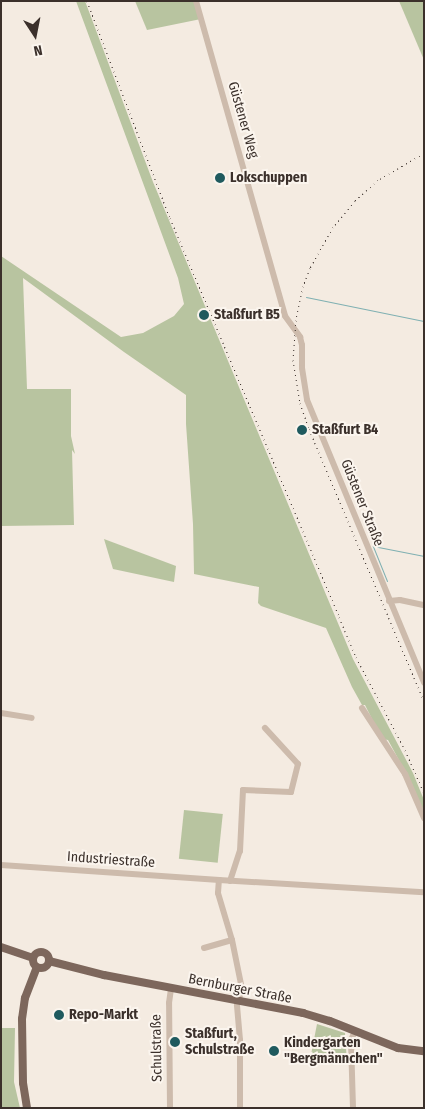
<!DOCTYPE html>
<html>
<head>
<meta charset="utf-8">
<style>
	body { margin:0 }
	#map { position:relative; width:425px; height:1109px; overflow:hidden; background:#f4ebe1; font-family:"Fira Sans Condensed",sans-serif }
	div>[style] { position:absolute }
	.green>* { inset:0; background:#b8c4a0; transform-origin:0 0 }
	.stream>* { height:1px; margin:-0.5px; padding:0 0.5px; transform-origin:0.5px; border-radius:0.5px; background:#7fb0b2 }
	.minor>* { height:6px; margin:-3px; padding:0 3px; transform-origin:3px; border-radius:3px; background:#cdbbac }
	.major>* { height:8px; margin:-4px; padding:0 4px; transform-origin:4px; border-radius:4px; background:#7d675c }
	.major>.ring { margin:-4px; padding:0; box-sizing:content-box; background:none; border:8px solid #7d675c; border-radius:50% }
	.rail>* { height:1px; margin-top:-0.5px; transform-origin:0; background:repeating-linear-gradient(90deg,#3b302b 0 1px,transparent 0 5px) }
	.dots>* { width:14px; height:14px; translate:-50% -50%; box-sizing:border-box; border:2px solid #fbf5ee; border-radius:50% }
	span { translate:-50% -50%; white-space:nowrap; text-align:center; line-height:1.15; -webkit-text-stroke:4px #fbf5ee; paint-order:stroke }
	.street-label { font-size:14px; color:#3b302b }
	.poi-label { font-size:14px; color:#3b302b; font-weight:700 }
	.left { translate:0 -50%; text-align:left }
	.frame { position:absolute; inset:0; border:2px solid #3b302b; pointer-events:none }
	.north { position:absolute; left:10px; top:10px; width:50px; height:50px; -webkit-text-stroke:4px #fbf5ee; paint-order:stroke; rotate:169deg; font-size:14px; font-weight:700; line-height:20px; text-align:center; color:#3b302b }
	.north::after { content:''; display:block; margin:auto; width:18px; height:22px; background:#3b302b; clip-path:polygon(50% 0,100% 100%,50% 72%,0 100%) }
</style>
</head>
<body>
<div id="map">
	<div class="green">
		<i style="clip-path:polygon(76px 1px,85px 1px,153px 182px,353px 659px,413px 773px,424px 800px,424px 813px,406px 773px,388px 740px,382px 739px,365px 705px,362px 705px,352px 687px,326px 628px,261px 606px,258px 603px,259px 587px,194px 574px,193px 524px,186px 424px,186px 395px,124px 352px,23px 278px,27px 389px,71px 389px,71px 436px,75px 454px,72px 450px,74px 525px,1px 526px,1px 256px,121px 337px,143px 333px,174px 316px,184px 304px,178px 278px)"></i>
		<i style="clip-path:polygon(135px 1px,196px 1px,201px 19px,147px 30px)"></i>
		<i style="clip-path:polygon(399px 1px,424px 1px,424px 60px)"></i>
		<i style="clip-path:polygon(104px 539px,176px 566px,174px 582px,113px 569px)"></i>
		<i style="left:184px;top:810px;width:39px;height:49px;rotate:6deg"></i>
		<i style="clip-path:polygon(317px 1024px,345px 1033px,347px 1064px,309px 1065px)"></i>
		<i style="clip-path:polygon(1px 1028px,15px 1028px,14px 1082px,20px 1108px,1px 1108px)"></i>
	</div>
	<div class="stream">
		<i style="left:306px;top:297px;width:120px;rotate:11.5deg"></i>
		<i style="left:387px;top:581px;width:38px;rotate:-112deg"></i>
		<i style="left:373px;top:546px;width:52px;rotate:11.1deg"></i>
	</div>
	<div class="minor">
		<i style="left:196px;top:1px;width:327px;rotate:74.2deg"></i>
		<i style="left:285px;top:316px;width:26px;rotate:54deg"></i>
		<i style="left:300px;top:337px;width:8px;rotate:76deg"></i>
		<i style="left:302px;top:345px;width:23px;rotate:90deg"></i>
		<i style="left:302px;top:368px;width:32px;rotate:81deg"></i>
		<i style="left:307px;top:400px;width:306px;rotate:67.5deg"></i>
		<i style="left:389px;top:601px;width:11px;rotate:-5deg"></i>
		<i style="left:400px;top:600px;width:25px;rotate:12deg"></i>
		<i style="left:362px;top:708px;width:79px;rotate:56.9deg"></i>
		<i style="left:405px;top:774px;width:48px;rotate:66.6deg"></i>
		<i style="left:1px;top:713px;width:31px;rotate:9deg"></i>
		<i style="left:1px;top:865px;width:219px;rotate:3.9deg"></i>
		<i style="left:230px;top:881px;width:32px;rotate:-72deg"></i>
		<i style="left:240px;top:851px;width:61px;rotate:-87.2deg"></i>
		<i style="left:243px;top:790px;width:48px;rotate:2.4deg"></i>
		<i style="left:291px;top:792px;width:29px;rotate:-76deg"></i>
		<i style="left:298px;top:764px;width:49px;rotate:-132.5deg"></i>
		<i style="left:204px;top:948px;width:29px;rotate:-16deg"></i>
		<i style="left:170px;top:1108px;width:105px;rotate:-90.5deg"></i>
		<i style="left:169px;top:1003px;width:15px;rotate:-82deg"></i>
		<i style="left:240px;top:1108px;width:68px;rotate:-90deg"></i>
		<i style="left:240px;top:1040px;width:35px;rotate:-95deg"></i>
		<i style="left:237px;top:1005px;width:17px;rotate:-73deg"></i>
		<i style="left:242px;top:989px;width:50px;rotate:-101.5deg"></i>
		<i style="left:232px;top:940px;width:49px;rotate:-106.6deg"></i>
		<i style="left:218px;top:893px;width:13px;rotate:-86deg"></i>
		<i style="left:219px;top:880px;width:205px;rotate:3.4deg"></i>
		<i style="left:353px;top:1108px;width:68px;rotate:-91.7deg"></i>
		<i style="left:351px;top:1040px;width:10px;rotate:-66deg"></i>
	</div>
	<div class="major">
		<i style="left:1px;top:947px;width:34px;rotate:19deg"></i>
		<i class="ring" style="left:33px;top:952px;width:8px;height:8px"></i>
		<i style="left:49px;top:961px;width:57px;rotate:14.3deg"></i>
		<i style="left:104px;top:975px;width:203px;rotate:10.8deg"></i>
		<i style="left:303px;top:1013px;width:28px;rotate:17deg"></i>
		<i style="left:330px;top:1021px;width:73px;rotate:21.7deg"></i>
		<i style="left:398px;top:1048px;width:26px;rotate:7deg"></i>
		<i style="left:27px;top:1108px;width:25px;rotate:-99deg"></i>
		<i style="left:23px;top:1083px;width:64px;rotate:-90.9deg"></i>
		<i style="left:22px;top:1019px;width:21px;rotate:-82deg"></i>
		<i style="left:25px;top:998px;width:33px;rotate:-69deg"></i>
	</div>
	<div class="rail">
		<i style="left:87px;top:1px;width:232px;rotate:69.1deg"></i>
		<i style="left:170px;top:218px;width:433px;rotate:67deg"></i>
		<i style="left:339px;top:617px;width:43px;rotate:67deg"></i>
		<i style="left:356px;top:657px;width:105px;rotate:62.2deg"></i>
		<i style="left:405px;top:750px;width:47px;rotate:66.2deg"></i>
		<i style="left:424px;top:153px;width:53px;rotate:149.6deg"></i>
		<i style="left:378px;top:180px;width:31px;rotate:138deg"></i>
		<i style="left:355px;top:201px;width:34px;rotate:130deg"></i>
		<i style="left:333px;top:227px;width:47px;rotate:119.3deg"></i>
		<i style="left:310px;top:268px;width:19px;rotate:111deg"></i>
		<i style="left:303px;top:286px;width:35px;rotate:102deg"></i>
		<i style="left:296px;top:320px;width:40px;rotate:94.3deg"></i>
		<i style="left:293px;top:360px;width:44px;rotate:80.8deg"></i>
		<i style="left:300px;top:403px;width:28px;rotate:71deg"></i>
		<i style="left:309px;top:429px;width:295px;rotate:67.1deg"></i>
	</div>
	<div class="dots">
		<i style="left:220px;top:178px;background:#1f5a5e"></i>
		<i style="left:204px;top:315px;background:#1f5a5e"></i>
		<i style="left:302px;top:430px;background:#1f5a5e"></i>
		<i style="left:59px;top:1015px;background:#1f5a5e"></i>
		<i style="left:175px;top:1042px;background:#1f5a5e"></i>
		<i style="left:274px;top:1051px;background:#1f5a5e"></i>
	</div>
	<div class="street-label">
		<span style="left:243px;top:120px;rotate:74deg">Güstener Weg</span>
		<span style="left:362px;top:503px;rotate:68deg">Güstener Straße</span>
		<span style="left:111px;top:860px;rotate:4deg">Industriestraße</span>
		<span style="left:240px;top:989px;rotate:11deg">Bernburger Straße</span>
		<span style="left:157px;top:1048px;rotate:-91deg">Schulstraße</span>
	</div>
	<div class="poi-label">
		<span class="left" style="left:230px;top:178px">Lokschuppen</span>
		<span class="left" style="left:214px;top:315px">Staßfurt B5</span>
		<span class="left" style="left:312px;top:430px">Staßfurt B4</span>
		<span class="left" style="left:69px;top:1015px">Repo-Markt</span>
		<span class="left" style="left:185px;top:1042px">Staßfurt,<br>Schulstraße</span>
		<span class="left" style="left:284px;top:1051px">Kindergarten<br>"Bergmännchen"</span>
	</div>
	<div class="frame"></div>
	<div class="north">N</div>
</div>
</body>
</html>
